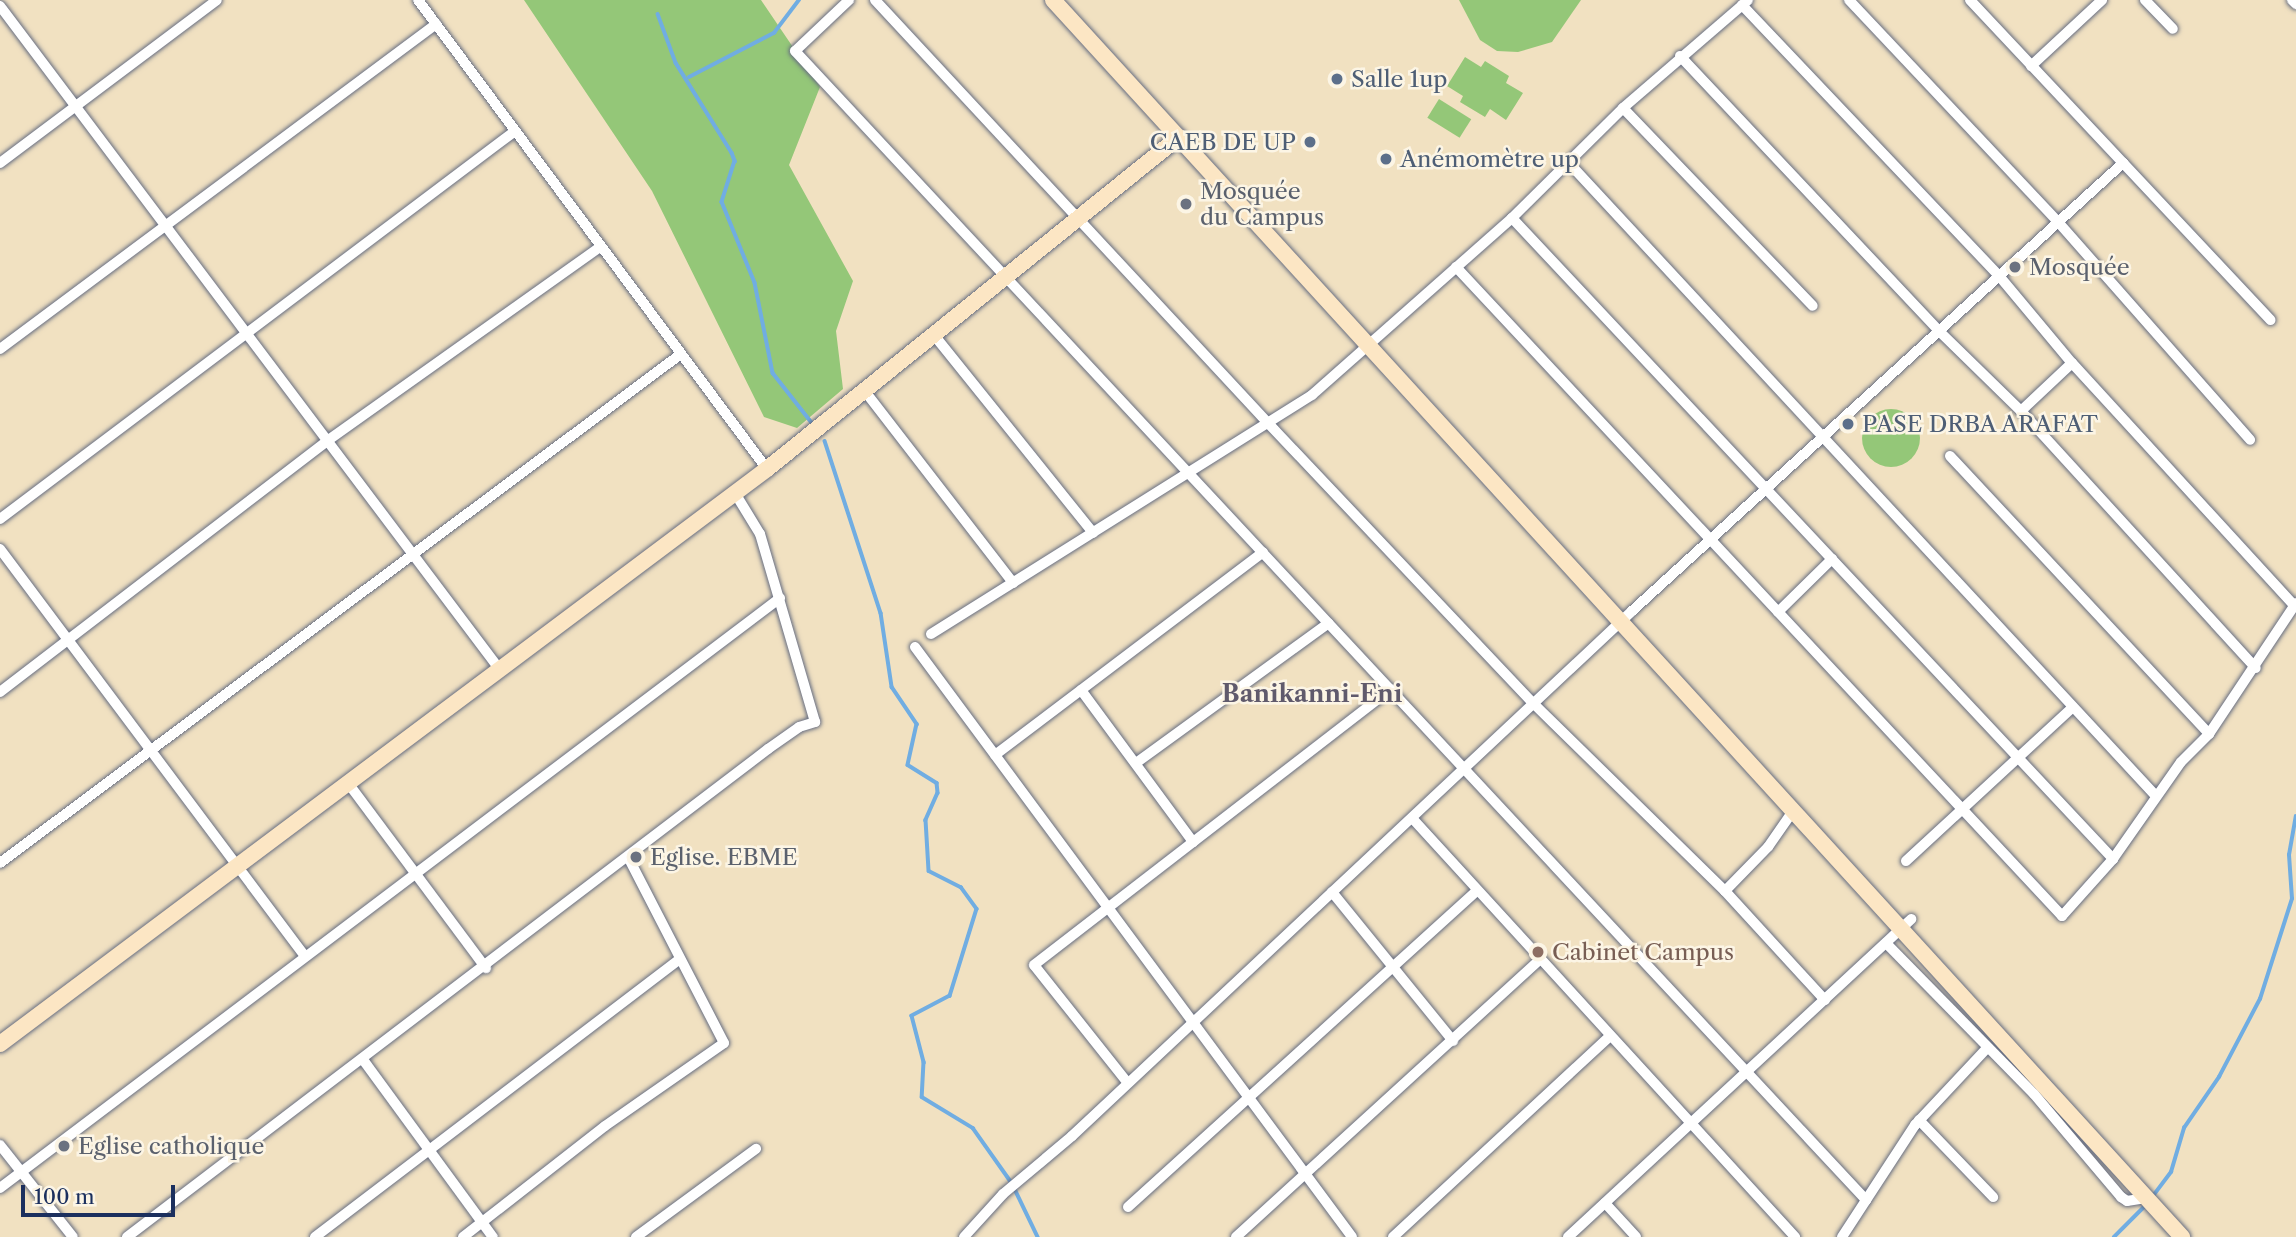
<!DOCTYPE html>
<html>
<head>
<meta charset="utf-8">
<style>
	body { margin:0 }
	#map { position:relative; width:2296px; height:1237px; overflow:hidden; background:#f1e1c1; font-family:"Libre Caslon Text",serif }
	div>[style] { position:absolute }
	.green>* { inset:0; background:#94c778; transform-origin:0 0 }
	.round { border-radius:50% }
	.stream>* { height:3.5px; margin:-1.75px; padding:0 1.75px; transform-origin:1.75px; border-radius:1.75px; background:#70ade2 }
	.roads { filter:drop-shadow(0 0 2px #666d81) drop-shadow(0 0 2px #666d81) }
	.street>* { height:10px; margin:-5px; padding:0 5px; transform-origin:5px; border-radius:5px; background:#fff }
	.secondary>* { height:16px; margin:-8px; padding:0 8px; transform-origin:8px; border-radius:8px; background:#fce6c4 }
	.dots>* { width:19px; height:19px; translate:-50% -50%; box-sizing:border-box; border:4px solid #fcf5e5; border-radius:50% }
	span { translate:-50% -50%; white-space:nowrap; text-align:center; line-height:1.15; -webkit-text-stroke:5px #fcf5e5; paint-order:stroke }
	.service-label { font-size:23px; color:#4e5e75 }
	.left { translate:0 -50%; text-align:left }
	.right { translate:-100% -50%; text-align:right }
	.worship-label { font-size:23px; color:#5b616d }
	.education-label { font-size:23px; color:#785e54 }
	.neighbourhood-label { font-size:24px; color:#605a6c; font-weight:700 }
	.scale { position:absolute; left:21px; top:1185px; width:154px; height:32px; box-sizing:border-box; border:4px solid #1b2f5e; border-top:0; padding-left:9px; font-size:21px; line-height:24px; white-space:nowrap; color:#1b2f5e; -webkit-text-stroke:5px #fcf5e5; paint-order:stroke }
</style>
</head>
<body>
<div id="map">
	<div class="green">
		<i style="clip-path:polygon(524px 0,761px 0,820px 87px,789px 165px,853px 281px,836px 331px,843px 389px,797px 428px,764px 417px,652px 191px)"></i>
		<i style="clip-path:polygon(1459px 0,1581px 0,1552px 42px,1518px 52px,1497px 51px,1480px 40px)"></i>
		<i style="clip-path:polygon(1465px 57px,1481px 67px,1485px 61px,1509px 76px,1506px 83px,1523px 93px,1506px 120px,1490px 109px,1485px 117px,1460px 102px,1463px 96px,1447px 86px)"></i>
		<i style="left:1439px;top:99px;width:38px;height:22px;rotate:32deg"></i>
		<i class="round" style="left:1862px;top:409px;width:58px;height:58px"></i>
	</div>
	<div class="stream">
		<i style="left:658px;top:14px;width:52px;rotate:69.8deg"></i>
		<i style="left:676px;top:63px;width:106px;rotate:58.1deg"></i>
		<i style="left:732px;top:153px;width:9px;rotate:69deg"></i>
		<i style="left:735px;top:161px;width:43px;rotate:107.6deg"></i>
		<i style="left:722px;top:202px;width:87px;rotate:67.8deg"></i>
		<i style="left:755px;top:283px;width:92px;rotate:78.7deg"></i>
		<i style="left:773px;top:373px;width:65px;rotate:51.9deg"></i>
		<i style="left:689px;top:77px;width:96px;rotate:-27.4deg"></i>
		<i style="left:774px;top:33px;width:41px;rotate:-52.9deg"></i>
		<i style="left:825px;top:441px;width:181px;rotate:72deg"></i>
		<i style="left:881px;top:613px;width:75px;rotate:81.5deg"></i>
		<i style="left:892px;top:687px;width:45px;rotate:56deg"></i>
		<i style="left:917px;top:724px;width:42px;rotate:102.4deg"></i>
		<i style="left:908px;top:765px;width:34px;rotate:32deg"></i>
		<i style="left:937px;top:783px;width:10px;rotate:84deg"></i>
		<i style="left:938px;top:793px;width:30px;rotate:114deg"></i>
		<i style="left:926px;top:820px;width:51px;rotate:86.6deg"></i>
		<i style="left:929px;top:871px;width:36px;rotate:27deg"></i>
		<i style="left:961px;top:887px;width:27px;rotate:54deg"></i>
		<i style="left:977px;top:909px;width:91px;rotate:107.2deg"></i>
		<i style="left:950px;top:996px;width:43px;rotate:152.2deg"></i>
		<i style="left:912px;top:1016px;width:48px;rotate:75.4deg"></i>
		<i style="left:924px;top:1062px;width:35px;rotate:93deg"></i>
		<i style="left:922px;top:1097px;width:60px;rotate:31.3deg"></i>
		<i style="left:973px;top:1128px;width:67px;rotate:54.7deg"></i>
		<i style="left:1012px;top:1183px;width:60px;rotate:64.3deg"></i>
		<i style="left:2153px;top:1196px;width:30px;rotate:-53deg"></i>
		<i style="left:2171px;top:1172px;width:46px;rotate:-73.5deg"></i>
		<i style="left:2184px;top:1128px;width:62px;rotate:-55.5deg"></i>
		<i style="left:2219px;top:1077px;width:88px;rotate:-62.3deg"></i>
		<i style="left:2260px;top:999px;width:105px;rotate:-72.3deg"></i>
		<i style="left:2292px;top:899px;width:44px;rotate:-93.9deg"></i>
		<i style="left:2289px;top:855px;width:39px;rotate:-80deg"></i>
		<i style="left:2114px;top:1237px;width:45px;rotate:-45deg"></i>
	</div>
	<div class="roads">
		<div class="street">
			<i style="left:418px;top:0;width:585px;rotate:53.35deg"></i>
			<i style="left:849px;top:0;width:74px;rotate:136.6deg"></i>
			<i style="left:795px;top:51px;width:1571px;rotate:47.01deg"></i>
			<i style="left:875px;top:0;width:577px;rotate:47.11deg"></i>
			<i style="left:1268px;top:423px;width:388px;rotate:46.6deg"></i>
			<i style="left:1535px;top:705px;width:266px;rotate:44.4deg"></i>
			<i style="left:1725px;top:891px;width:148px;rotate:47.5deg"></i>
			<i style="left:1849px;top:0;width:306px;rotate:46.7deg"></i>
			<i style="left:2059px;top:223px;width:289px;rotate:48.6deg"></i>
			<i style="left:1970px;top:0;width:439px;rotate:46.8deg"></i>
			<i style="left:2145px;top:0;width:40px;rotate:46deg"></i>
			<i style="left:2292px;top:0;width:6px;rotate:45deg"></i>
			<i style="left:1742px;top:5px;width:375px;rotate:46.5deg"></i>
			<i style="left:2000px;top:277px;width:112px;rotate:50.1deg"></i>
			<i style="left:2072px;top:363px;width:328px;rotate:47.5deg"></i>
			<i style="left:0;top:6px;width:831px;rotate:53.02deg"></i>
			<i style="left:1680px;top:56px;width:378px;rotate:46.7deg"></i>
			<i style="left:1939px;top:331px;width:115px;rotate:44.3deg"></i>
			<i style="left:2021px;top:411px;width:348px;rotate:47.6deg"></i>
			<i style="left:2031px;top:66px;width:97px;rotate:-42.9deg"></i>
			<i style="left:1623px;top:108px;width:274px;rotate:46.2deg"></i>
			<i style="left:1568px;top:162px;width:865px;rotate:47.16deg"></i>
			<i style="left:0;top:163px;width:271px;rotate:-36.9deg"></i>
			<i style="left:1512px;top:218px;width:879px;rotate:46.84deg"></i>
			<i style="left:1456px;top:267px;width:888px;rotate:46.96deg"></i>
			<i style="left:2062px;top:916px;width:76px;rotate:-48.2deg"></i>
			<i style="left:2113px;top:859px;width:118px;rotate:-55deg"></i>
			<i style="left:2181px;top:762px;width:40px;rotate:-45deg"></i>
			<i style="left:2209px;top:734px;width:157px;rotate:-56.4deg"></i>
			<i style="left:934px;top:335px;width:254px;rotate:51.2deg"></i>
			<i style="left:0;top:349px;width:544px;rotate:-36.7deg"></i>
			<i style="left:864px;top:390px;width:244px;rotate:52.3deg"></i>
			<i style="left:2021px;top:411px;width:70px;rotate:-43.3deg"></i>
			<i style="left:1950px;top:456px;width:380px;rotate:47deg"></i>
			<i style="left:0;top:519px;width:645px;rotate:-36.99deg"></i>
			<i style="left:0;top:549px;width:507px;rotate:53.18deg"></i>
			<i style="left:1778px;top:612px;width:76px;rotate:-44.5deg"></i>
			<i style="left:931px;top:634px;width:450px;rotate:-32.1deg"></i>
			<i style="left:1312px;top:395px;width:267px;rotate:-41.5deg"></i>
			<i style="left:1512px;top:218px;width:156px;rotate:-44.7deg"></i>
			<i style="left:1623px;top:108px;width:165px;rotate:-40.8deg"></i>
			<i style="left:915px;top:647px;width:734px;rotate:53.47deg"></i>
			<i style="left:1081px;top:690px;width:189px;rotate:53.6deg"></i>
			<i style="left:0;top:692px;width:412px;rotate:-37.5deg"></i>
			<i style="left:327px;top:441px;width:336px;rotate:-35.4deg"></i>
			<i style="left:995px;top:755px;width:336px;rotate:-37.1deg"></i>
			<i style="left:1136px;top:763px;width:238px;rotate:-36deg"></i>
			<i style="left:348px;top:783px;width:231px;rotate:53.3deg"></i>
			<i style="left:1412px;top:818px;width:568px;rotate:47.57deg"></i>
			<i style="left:1906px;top:861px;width:227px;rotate:-42.7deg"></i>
			<i style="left:0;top:863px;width:850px;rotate:-36.78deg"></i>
			<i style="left:1725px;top:891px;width:62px;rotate:-45.7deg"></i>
			<i style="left:1768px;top:847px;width:44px;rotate:-55.2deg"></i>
			<i style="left:1332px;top:892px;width:192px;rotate:50.9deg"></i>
			<i style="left:1886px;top:943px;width:211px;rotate:45.6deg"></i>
			<i style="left:2034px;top:1094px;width:135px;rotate:49.8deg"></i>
			<i style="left:2121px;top:1197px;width:7px;rotate:34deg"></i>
			<i style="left:2127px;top:1201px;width:19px;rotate:-9deg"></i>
			<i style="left:364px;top:1061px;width:218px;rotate:53.8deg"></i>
			<i style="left:1127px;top:1082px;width:149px;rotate:-128.5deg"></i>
			<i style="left:1034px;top:965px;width:451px;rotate:-37.7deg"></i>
			<i style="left:1919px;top:1120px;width:107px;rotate:46.1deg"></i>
			<i style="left:0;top:1145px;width:117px;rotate:51.6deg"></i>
			<i style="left:0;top:1188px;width:978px;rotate:-37.1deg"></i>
			<i style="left:1605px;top:1203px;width:46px;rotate:47.6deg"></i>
			<i style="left:1128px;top:1207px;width:469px;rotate:-42.2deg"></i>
			<i style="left:127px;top:1237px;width:806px;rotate:-37.28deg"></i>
			<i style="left:768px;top:749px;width:38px;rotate:-35deg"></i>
			<i style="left:799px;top:727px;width:17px;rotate:-17deg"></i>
			<i style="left:815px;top:722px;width:196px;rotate:-106.3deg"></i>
			<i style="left:760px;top:534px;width:48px;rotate:-121.4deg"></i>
			<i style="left:315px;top:1237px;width:457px;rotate:-37.3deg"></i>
			<i style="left:463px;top:1237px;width:180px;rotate:-38deg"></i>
			<i style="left:605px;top:1126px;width:145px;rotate:-34.9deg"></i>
			<i style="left:724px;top:1043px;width:209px;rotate:-117.3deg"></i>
			<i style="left:636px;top:1237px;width:149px;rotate:-36.3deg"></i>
			<i style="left:964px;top:1237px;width:58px;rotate:-47.8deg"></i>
			<i style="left:1003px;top:1194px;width:90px;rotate:-40deg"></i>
			<i style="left:1072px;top:1136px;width:768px;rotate:-43.15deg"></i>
			<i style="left:1632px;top:611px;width:665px;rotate:-42.38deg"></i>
			<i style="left:1236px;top:1237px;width:411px;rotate:-42.4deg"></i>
			<i style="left:1393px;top:1237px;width:294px;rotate:-42.8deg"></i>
			<i style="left:1568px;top:1237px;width:468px;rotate:-42.8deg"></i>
			<i style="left:1842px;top:1237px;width:134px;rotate:-56.9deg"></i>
			<i style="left:1915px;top:1125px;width:105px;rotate:-46.9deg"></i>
		</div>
		<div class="secondary">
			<i style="left:1053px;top:0;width:1675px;rotate:47.61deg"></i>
			<i style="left:0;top:1044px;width:959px;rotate:-36.86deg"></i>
			<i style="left:767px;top:469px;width:529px;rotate:-38.86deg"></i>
		</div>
	</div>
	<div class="dots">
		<i style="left:1337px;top:79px;background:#5c6f8a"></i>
		<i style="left:1310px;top:142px;background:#5c6f8a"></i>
		<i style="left:1386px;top:159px;background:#5c6f8a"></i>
		<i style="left:1186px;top:204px;background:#6b7280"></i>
		<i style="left:2015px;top:267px;background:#6b7280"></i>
		<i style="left:1848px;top:424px;background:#5c6f8a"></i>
		<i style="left:636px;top:857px;background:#6b7280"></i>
		<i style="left:1538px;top:952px;background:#8d6e63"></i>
		<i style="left:64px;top:1146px;background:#6b7280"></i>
	</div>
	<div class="service-label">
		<span class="left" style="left:1351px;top:79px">Salle 1up</span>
		<span class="right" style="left:1296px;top:142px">CAEB DE UP</span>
		<span class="left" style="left:1400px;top:159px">Anémomètre up</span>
		<span class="left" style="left:1862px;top:424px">PASE DRBA ARAFAT</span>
	</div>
	<div class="worship-label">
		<span class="left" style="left:1200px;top:204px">Mosquée<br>du Campus</span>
		<span class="left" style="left:2029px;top:267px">Mosquée</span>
		<span class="left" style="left:650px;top:857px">Eglise. EBME</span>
		<span class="left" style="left:78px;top:1146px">Eglise catholique</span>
	</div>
	<div class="education-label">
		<span class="left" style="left:1552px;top:952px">Cabinet Campus</span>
	</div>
	<div class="neighbourhood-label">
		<span style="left:1312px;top:694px">Banikanni-Eni</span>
	</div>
	<div class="scale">100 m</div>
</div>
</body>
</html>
